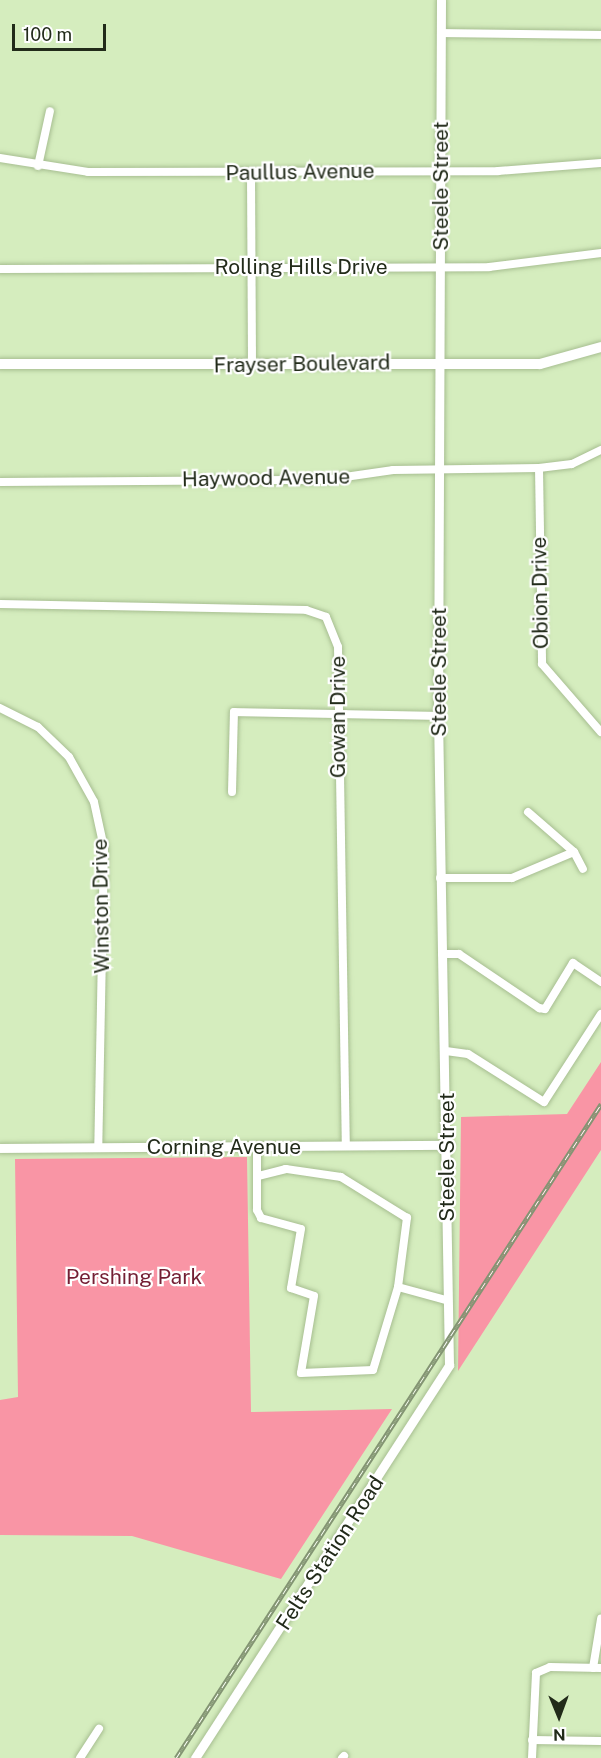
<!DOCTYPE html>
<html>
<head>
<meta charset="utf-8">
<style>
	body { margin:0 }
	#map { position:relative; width:601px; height:1758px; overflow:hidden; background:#d5edbe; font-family:"Public Sans",sans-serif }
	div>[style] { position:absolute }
	.green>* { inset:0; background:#f995a5 }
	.roads { filter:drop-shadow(0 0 2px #a7be91) drop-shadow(0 0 2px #a7be91) }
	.minor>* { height:8px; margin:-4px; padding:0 4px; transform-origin:4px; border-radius:4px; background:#fff }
	.tertiary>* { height:9px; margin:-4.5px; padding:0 4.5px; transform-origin:4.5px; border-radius:4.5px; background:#fff }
	.secondary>* { height:10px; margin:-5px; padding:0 5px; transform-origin:5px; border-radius:5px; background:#fff }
	.rail>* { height:4.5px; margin-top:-2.25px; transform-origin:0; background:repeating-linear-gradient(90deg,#fff 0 7px,#839473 0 14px); box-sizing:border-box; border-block:2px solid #839473 }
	span { translate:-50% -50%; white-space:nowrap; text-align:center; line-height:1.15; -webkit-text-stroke:4.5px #fff; paint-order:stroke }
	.street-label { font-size:21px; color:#222b1a }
	.park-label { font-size:21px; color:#741f34 }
	.north { position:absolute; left:529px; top:1686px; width:60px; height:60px; -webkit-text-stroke:4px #fff; paint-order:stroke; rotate:179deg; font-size:16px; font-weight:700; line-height:24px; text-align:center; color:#222b1a }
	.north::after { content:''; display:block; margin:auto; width:21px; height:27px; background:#222b1a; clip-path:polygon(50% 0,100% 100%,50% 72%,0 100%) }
	.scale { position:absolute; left:12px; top:24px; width:94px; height:27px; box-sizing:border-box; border:3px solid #222b1a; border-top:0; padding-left:8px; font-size:18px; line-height:21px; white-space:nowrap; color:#222b1a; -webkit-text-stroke:4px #fff; paint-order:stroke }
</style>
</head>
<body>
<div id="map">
	<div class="green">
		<i style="clip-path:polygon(601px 1062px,601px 1150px,458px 1371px,461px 1117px,567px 1114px)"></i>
		<i style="clip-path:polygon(247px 1157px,251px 1412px,392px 1409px,281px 1579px,132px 1536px,0 1535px,0 1400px,18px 1397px,15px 1159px)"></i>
	</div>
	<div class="roads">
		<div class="minor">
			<i style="left:441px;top:33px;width:160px;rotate:0.7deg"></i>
			<i style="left:0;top:158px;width:89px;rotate:9deg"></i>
			<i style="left:88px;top:172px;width:410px;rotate:-0.1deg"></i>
			<i style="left:498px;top:171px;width:103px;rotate:-4.4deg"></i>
			<i style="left:38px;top:166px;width:56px;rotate:-77.7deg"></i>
			<i style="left:251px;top:173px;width:192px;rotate:89.7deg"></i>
			<i style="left:0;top:269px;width:489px;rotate:-0.2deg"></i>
			<i style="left:489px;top:267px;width:113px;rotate:-7.1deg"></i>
			<i style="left:539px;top:468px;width:196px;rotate:89.1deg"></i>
			<i style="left:542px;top:664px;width:90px;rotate:49.1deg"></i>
			<i style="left:0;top:482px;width:324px;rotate:-0.4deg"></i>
			<i style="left:324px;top:480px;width:70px;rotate:-8.2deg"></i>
			<i style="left:393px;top:470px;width:146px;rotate:-0.8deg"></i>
			<i style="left:539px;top:468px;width:33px;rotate:-7deg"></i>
			<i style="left:572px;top:464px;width:32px;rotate:-26deg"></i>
			<i style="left:0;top:604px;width:306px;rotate:1.1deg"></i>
			<i style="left:306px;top:610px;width:21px;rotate:19deg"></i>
			<i style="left:326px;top:617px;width:32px;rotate:68deg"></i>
			<i style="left:338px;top:647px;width:499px;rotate:89.1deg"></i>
			<i style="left:0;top:708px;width:42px;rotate:26.6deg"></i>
			<i style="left:38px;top:727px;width:43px;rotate:44.1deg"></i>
			<i style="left:69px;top:757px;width:51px;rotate:60.9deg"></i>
			<i style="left:94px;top:802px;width:47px;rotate:77.7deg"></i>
			<i style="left:104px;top:848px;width:299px;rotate:91.1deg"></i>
			<i style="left:232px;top:792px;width:80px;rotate:-88.6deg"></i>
			<i style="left:234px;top:712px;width:204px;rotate:1.1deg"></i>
			<i style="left:528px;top:812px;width:61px;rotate:41deg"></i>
			<i style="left:574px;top:852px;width:19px;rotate:62deg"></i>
			<i style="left:440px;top:878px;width:72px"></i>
			<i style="left:512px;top:878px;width:67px;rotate:-22.8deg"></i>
			<i style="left:442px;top:954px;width:17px"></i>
			<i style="left:459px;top:954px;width:97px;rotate:34deg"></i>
			<i style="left:539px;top:1008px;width:6px;rotate:9deg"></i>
			<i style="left:545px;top:1009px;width:54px;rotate:-58.7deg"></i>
			<i style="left:573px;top:963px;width:34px;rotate:34deg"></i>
			<i style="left:446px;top:1051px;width:22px;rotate:8deg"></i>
			<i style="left:468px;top:1054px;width:90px;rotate:32.3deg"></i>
			<i style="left:544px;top:1102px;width:105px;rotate:-57.1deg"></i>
			<i style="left:257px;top:1146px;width:64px;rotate:90deg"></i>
			<i style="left:257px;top:1210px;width:9px;rotate:63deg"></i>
			<i style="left:261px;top:1218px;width:41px;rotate:15.4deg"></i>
			<i style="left:301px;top:1229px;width:60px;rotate:99.6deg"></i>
			<i style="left:291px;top:1288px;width:24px;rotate:19deg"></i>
			<i style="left:314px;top:1296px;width:78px;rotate:99.6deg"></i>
			<i style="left:301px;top:1373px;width:72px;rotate:-2.4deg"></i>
			<i style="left:373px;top:1370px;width:87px;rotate:-73.2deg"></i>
			<i style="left:398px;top:1287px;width:70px;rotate:-82.6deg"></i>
			<i style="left:407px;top:1218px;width:78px;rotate:-148.2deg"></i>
			<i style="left:341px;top:1177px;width:56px;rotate:-171.7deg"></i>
			<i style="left:286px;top:1169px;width:29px;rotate:166deg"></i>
			<i style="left:398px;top:1287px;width:50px;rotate:15.2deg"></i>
			<i style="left:593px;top:1668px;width:50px;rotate:-80.7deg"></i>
			<i style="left:532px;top:1740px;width:69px;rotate:0.8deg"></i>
			<i style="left:80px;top:1758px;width:35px;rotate:-57deg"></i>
			<i style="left:342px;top:1758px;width:3px;rotate:-45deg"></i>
			<i style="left:532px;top:1758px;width:85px;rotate:-87.3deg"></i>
			<i style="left:536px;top:1673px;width:15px;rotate:-23deg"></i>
			<i style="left:550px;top:1667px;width:51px;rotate:1.1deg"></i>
		</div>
		<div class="tertiary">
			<i style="left:0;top:1148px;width:449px;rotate:-0.4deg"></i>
			<i style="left:195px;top:1758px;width:468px;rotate:-57.1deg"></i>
			<i style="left:449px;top:1365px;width:649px;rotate:-90.97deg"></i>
			<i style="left:438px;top:716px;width:716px;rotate:-89.76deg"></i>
		</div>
		<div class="secondary">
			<i style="left:0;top:364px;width:540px"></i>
			<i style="left:540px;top:364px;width:63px;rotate:-15.6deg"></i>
		</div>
	</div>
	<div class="rail">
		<i style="left:176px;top:1758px;width:780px;rotate:-56.98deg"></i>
	</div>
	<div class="street-label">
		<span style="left:300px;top:172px;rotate:-1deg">Paullus Avenue</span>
		<span style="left:441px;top:186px;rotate:-90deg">Steele Street</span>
		<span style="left:301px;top:267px">Rolling Hills Drive</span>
		<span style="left:302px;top:364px;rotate:-1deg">Frayser Boulevard</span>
		<span style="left:266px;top:478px;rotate:-1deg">Haywood Avenue</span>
		<span style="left:540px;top:593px;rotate:-91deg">Obion Drive</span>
		<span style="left:439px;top:672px;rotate:-90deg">Steele Street</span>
		<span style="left:338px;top:717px;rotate:-90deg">Gowan Drive</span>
		<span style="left:101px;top:906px;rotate:-91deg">Winston Drive</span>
		<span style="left:224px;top:1147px">Corning Avenue</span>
		<span style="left:447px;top:1157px;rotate:-90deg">Steele Street</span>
		<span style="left:330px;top:1553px;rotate:-57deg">Felts Station Road</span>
	</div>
	<div class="park-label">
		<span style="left:134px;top:1277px">Pershing Park</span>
	</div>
	<div class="north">N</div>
	<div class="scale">100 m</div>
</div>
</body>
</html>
